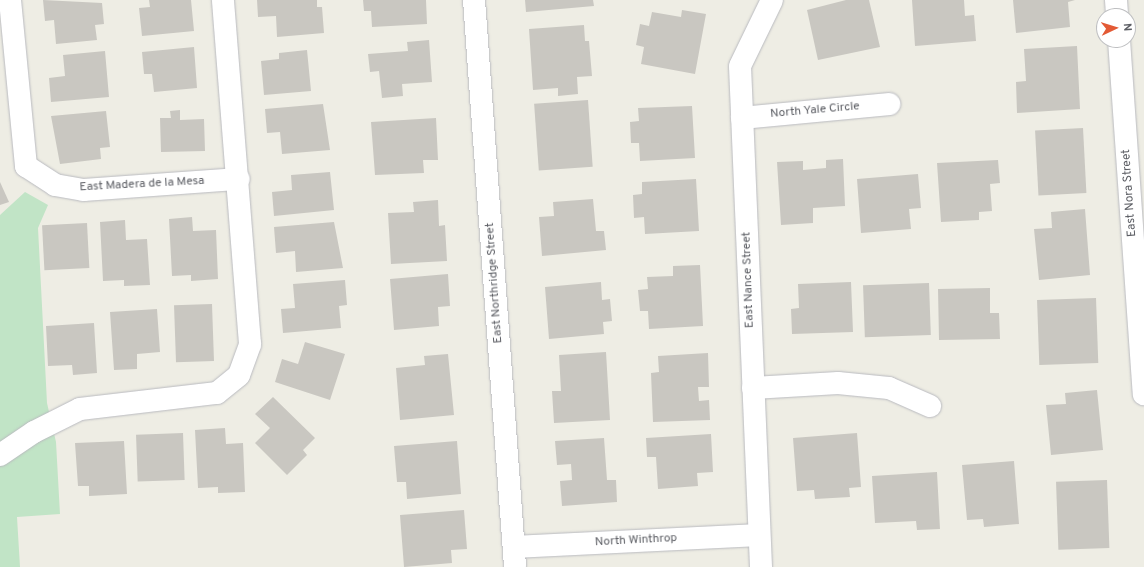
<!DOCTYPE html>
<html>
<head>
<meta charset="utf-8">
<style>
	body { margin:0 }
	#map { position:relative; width:1144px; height:567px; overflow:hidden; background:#eeede4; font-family:Overpass,sans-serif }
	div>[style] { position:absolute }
	.green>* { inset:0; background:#c1e4c6 }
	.building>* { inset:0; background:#c9c7c1; transform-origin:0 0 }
	.roads { filter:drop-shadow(0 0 1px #b9babf) drop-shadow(0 0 1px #b9babf) }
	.minor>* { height:22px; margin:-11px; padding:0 11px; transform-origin:11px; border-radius:11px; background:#fff }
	span { translate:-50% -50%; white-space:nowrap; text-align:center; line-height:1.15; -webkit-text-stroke:3.5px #fff; paint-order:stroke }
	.street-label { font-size:12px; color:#5c5e64 }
	.north { position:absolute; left:1096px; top:8px; width:40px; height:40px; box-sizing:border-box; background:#fff; border:1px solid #bebfc1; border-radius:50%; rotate:86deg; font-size:11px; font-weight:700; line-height:16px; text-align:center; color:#5c5e64 }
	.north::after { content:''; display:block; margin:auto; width:14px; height:18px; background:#e35a35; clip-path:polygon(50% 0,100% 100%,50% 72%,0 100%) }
</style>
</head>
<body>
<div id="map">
	<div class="green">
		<i style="clip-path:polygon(25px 192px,48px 205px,38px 228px,47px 403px,56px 442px,60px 514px,17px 517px,20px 567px,0 567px,0 215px)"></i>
	</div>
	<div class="building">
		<i style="clip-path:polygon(43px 0,102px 3px,104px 24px,95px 25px,97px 40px,56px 44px,54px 20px,45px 21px)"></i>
		<i style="clip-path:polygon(149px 0,191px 0,194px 31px,142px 36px,139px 8px,150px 7px)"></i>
		<i style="clip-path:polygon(257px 0,317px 0,317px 7px,322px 7px,324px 33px,277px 37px,276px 16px,258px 17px)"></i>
		<i style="clip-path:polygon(363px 0,426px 0,427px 24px,372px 27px,371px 11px,364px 11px)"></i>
		<i style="clip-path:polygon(525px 0,593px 0,594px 6px,526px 12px)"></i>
		<i style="clip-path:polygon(846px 0,869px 0,880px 47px,818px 60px,807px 10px)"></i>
		<i style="clip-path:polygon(912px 0,964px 0,965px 16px,974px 15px,976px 41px,915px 46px)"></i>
		<i style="clip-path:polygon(1013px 0,1075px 0,1068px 2px,1070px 27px,1016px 33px)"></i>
		<i style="clip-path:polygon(682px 10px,706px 14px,695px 74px,641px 64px,644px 47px,636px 45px,640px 24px,649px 26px,652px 12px,681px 17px)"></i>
		<i style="clip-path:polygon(584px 25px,585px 41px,589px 41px,592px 76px,577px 77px,578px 94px,558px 96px,558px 88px,533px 90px,529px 29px)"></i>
		<i style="clip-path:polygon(429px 40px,432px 82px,402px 84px,403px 96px,382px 98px,379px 71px,370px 72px,368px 54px,408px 51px,407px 42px)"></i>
		<i style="clip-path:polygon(1077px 46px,1080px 109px,1017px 113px,1016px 82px,1026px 81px,1024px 49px)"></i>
		<i style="clip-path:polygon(194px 47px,197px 88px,154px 92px,152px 74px,144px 74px,142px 52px)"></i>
		<i style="clip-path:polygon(307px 50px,311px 91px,264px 95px,261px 61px,279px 59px,279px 53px)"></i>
		<i style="clip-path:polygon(105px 51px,109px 97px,51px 102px,49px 78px,65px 76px,63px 55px)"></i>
		<i style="left:588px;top:100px;width:67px;height:54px;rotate:86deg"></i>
		<i style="clip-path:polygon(323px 104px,330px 150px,282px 154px,280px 132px,267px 133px,265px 109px)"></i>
		<i style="clip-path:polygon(692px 106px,695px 158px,640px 161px,639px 143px,631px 143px,630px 122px,639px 121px,638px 108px)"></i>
		<i style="clip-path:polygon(180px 110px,180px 120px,204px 119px,205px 151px,161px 152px,160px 118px,171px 118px,170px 111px)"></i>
		<i style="clip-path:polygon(106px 111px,110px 147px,100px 148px,101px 159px,60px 164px,51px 116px)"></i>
		<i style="clip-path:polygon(436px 118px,438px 160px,423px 160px,424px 173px,375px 175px,371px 122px)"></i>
		<i style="left:1083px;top:128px;width:65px;height:48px;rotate:87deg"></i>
		<i style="clip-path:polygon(843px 159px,845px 206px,813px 208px,813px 223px,781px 225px,777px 162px,803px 161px,803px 170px,826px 168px,826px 160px)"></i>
		<i style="clip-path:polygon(998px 160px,1000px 183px,990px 184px,992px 211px,979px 212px,979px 220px,941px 222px,937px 163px)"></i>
		<i style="clip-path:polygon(330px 172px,334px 210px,274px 216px,272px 192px,292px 190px,291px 175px)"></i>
		<i style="clip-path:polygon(918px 174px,921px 208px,909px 209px,911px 229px,861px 233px,857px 179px)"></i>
		<i style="clip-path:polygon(696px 179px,699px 231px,645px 234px,644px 217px,634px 218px,633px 195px,642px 194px,642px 182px)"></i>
		<i style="clip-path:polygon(0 182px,9px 202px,0 205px)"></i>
		<i style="clip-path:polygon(593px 199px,596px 231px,604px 231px,606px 250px,542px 256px,539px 217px,554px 216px,553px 202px)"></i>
		<i style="clip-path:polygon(438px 200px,439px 226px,445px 225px,447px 261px,391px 264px,388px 213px,414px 212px,413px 202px)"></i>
		<i style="clip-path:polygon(1085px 209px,1090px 275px,1039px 280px,1034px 229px,1052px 228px,1051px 212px)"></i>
		<i style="clip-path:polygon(192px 217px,193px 231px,216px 230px,218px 279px,191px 281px,191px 275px,172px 276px,169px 219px)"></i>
		<i style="clip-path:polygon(125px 220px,126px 240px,147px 239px,150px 285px,124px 286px,124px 280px,103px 281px,100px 222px)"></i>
		<i style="clip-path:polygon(334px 222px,343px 268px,296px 272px,295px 251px,276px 253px,274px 227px)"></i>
		<i style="left:87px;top:223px;width:45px;height:45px;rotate:87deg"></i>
		<i style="clip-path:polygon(700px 265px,703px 326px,649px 329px,648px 311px,640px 311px,638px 290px,648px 289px,647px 277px,673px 276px,673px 266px)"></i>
		<i style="clip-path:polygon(448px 274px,450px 306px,438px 307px,439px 326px,394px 330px,390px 279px)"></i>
		<i style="clip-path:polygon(345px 280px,347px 305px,339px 306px,341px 328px,283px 333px,281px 309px,295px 308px,293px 284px)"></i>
		<i style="clip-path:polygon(601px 282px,602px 300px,610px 299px,612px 321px,603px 322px,604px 334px,549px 339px,545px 287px)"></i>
		<i style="clip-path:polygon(851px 282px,853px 332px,792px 334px,791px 309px,799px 308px,798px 284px)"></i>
		<i style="left:929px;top:283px;width:52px;height:66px;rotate:88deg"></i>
		<i style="clip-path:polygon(990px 288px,990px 313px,999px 313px,1000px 339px,939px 340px,938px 289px)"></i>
		<i style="left:1096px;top:298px;width:65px;height:59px;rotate:88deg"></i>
		<i style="left:212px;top:304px;width:57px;height:38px;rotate:88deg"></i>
		<i style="clip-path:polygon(157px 309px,160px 352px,137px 354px,137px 369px,114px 370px,110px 312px)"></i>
		<i style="clip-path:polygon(94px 323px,97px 373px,73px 375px,72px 365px,48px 366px,46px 326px)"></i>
		<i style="clip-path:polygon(305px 342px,345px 354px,330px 400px,275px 382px,282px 359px,298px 364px)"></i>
		<i style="clip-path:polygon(606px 352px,610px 420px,554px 423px,552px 391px,561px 391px,559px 355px)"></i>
		<i style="clip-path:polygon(708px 353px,709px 387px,698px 387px,699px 401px,709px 400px,710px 420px,653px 422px,651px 373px,659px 372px,658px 356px)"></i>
		<i style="clip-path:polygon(448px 354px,454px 415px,400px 420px,396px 368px,425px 365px,424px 356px)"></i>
		<i style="clip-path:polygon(1097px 390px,1103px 450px,1051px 455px,1046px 405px,1066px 404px,1065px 393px)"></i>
		<i style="clip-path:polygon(273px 397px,315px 438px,303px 450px,307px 455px,287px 475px,255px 443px,270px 428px,255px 414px)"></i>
		<i style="clip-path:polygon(225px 428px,226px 444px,243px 443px,245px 492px,218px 493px,218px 487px,198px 488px,195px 430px)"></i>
		<i style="left:183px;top:433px;width:47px;height:47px;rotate:88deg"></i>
		<i style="clip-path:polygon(857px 433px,861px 487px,849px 488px,850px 497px,815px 499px,814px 490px,797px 491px,793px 438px)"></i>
		<i style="clip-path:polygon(711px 434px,713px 472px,697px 473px,698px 486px,658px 489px,656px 457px,647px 457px,646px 438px)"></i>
		<i style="clip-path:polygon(604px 438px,607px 480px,616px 480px,617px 502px,562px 506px,560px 481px,572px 480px,571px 464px,557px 465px,555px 441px)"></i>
		<i style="clip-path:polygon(124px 441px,127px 494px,89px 496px,89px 486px,78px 486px,75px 443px)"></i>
		<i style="clip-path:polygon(457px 441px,461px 494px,407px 499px,406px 482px,397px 482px,394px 446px)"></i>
		<i style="clip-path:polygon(1014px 461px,1019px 524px,984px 527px,983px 519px,967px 520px,962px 465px)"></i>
		<i style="clip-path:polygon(937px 472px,940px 529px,917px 530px,916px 521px,875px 523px,872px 476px)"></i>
		<i style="left:1107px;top:480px;width:68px;height:51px;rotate:88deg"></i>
		<i style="clip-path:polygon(464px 510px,467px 549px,451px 550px,452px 563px,404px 567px,400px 515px)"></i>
	</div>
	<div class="roads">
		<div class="minor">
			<i style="left:10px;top:0;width:167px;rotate:84.5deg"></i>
			<i style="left:26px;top:166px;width:35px;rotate:33deg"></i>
			<i style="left:55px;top:185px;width:29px;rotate:10deg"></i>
			<i style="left:84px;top:190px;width:155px;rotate:-4.1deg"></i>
			<i style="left:474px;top:0;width:568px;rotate:85.86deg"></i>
			<i style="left:1116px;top:0;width:16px;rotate:86deg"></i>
			<i style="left:1119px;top:40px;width:355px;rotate:86deg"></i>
			<i style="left:742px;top:118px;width:148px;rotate:-5.4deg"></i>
			<i style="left:753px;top:388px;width:85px;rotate:-3.4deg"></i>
			<i style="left:838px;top:383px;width:51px;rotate:5.6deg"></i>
			<i style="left:889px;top:388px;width:45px;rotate:23.7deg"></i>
			<i style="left:0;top:455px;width:41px;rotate:-34.1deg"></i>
			<i style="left:34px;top:432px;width:51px;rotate:-26.6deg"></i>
			<i style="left:80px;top:409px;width:138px;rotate:-6.7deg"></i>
			<i style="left:217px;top:393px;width:28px;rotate:-39deg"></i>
			<i style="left:239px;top:375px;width:33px;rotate:-70deg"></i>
			<i style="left:250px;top:344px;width:345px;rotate:-94.5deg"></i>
			<i style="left:514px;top:547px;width:245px;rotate:-2.8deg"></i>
			<i style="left:761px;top:567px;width:501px;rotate:-92.4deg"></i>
			<i style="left:740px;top:66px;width:73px;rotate:-64.1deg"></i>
		</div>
	</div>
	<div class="street-label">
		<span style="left:815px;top:111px;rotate:-5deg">North Yale Circle</span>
		<span style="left:142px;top:185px;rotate:-3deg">East Madera de la Mesa</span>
		<span style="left:1130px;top:193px;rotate:-94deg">East Nora Street</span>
		<span style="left:749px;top:280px;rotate:-92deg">East Nance Street</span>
		<span style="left:495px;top:283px;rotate:-94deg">East Northridge Street</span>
		<span style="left:636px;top:541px;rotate:-3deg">North Winthrop</span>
	</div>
	<div class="north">N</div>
</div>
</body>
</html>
